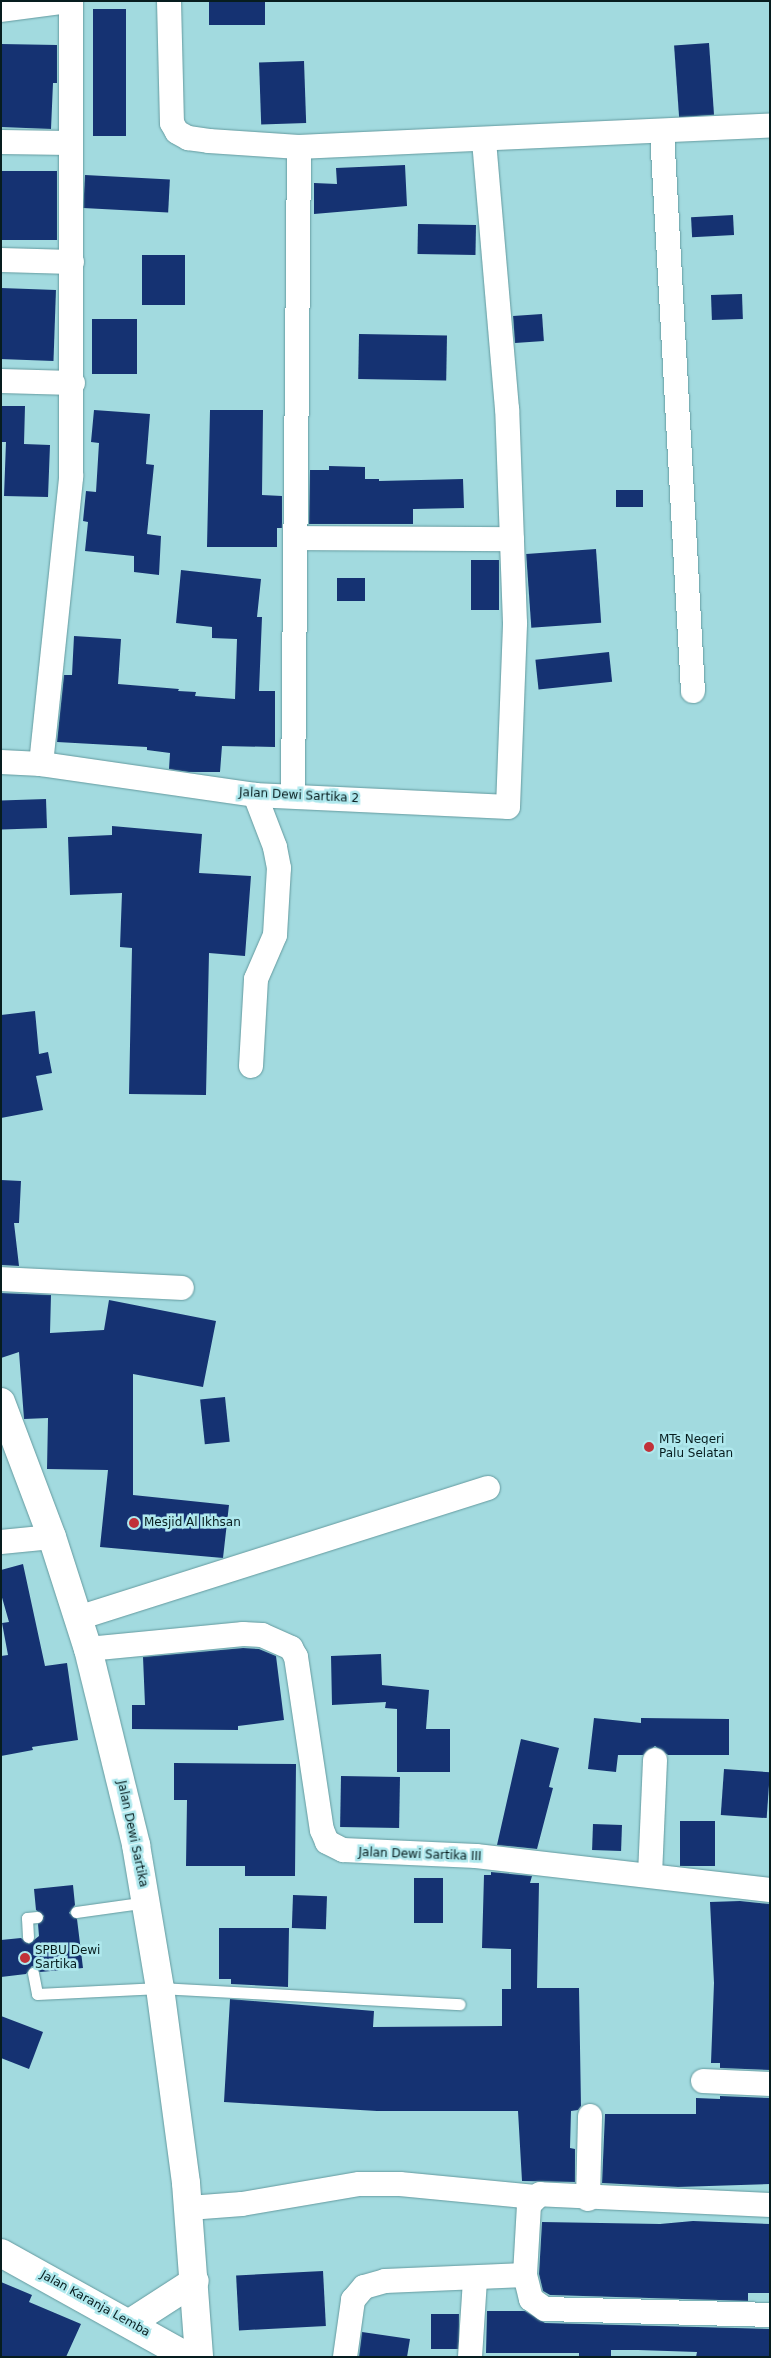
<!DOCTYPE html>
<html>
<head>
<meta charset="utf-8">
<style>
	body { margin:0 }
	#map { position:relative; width:771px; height:2358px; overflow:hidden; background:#a2dadf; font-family:"DejaVu Sans",sans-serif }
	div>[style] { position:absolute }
	.building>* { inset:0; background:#153272; transform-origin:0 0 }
	.roads { filter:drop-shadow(0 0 1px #649a9f) drop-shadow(0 0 1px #649a9f) }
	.lane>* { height:11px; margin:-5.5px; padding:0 5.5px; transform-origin:5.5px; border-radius:5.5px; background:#fff }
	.street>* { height:24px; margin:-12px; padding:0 12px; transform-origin:12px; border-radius:12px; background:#fff }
	.secondary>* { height:28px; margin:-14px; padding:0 14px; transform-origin:14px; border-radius:14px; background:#fff }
	.primary>* { height:28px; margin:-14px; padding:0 14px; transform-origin:14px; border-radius:14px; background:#fff }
	.dots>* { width:14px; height:14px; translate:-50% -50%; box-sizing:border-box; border:2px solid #afe8ed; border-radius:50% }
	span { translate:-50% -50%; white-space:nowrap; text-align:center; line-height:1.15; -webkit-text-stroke:5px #afe8ed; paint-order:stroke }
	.street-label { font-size:12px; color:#071d1f }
	.poi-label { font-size:12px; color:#071d1f }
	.left { translate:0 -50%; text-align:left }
	.frame { position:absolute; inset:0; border:2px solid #071d1f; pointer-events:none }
</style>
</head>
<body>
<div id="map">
	<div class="building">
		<i style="left:209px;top:1px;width:56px;height:24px"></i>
		<i style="left:93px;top:9px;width:33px;height:127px"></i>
		<i style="left:709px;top:43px;width:72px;height:35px;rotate:86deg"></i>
		<i style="clip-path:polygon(1px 44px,57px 45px,57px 83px,53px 83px,51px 129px,1px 127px)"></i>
		<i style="left:304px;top:61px;width:62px;height:45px;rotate:88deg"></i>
		<i style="clip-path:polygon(405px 165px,407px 206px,314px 214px,314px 183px,337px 184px,336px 168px)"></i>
		<i style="left:1px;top:171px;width:56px;height:69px"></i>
		<i style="left:85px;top:175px;width:85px;height:33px;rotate:3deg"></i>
		<i style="left:733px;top:215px;width:20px;height:42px;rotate:87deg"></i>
		<i style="left:418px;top:224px;width:58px;height:30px;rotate:1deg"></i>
		<i style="left:142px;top:255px;width:43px;height:50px"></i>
		<i style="left:1px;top:288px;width:55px;height:71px;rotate:2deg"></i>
		<i style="left:742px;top:294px;width:25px;height:31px;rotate:88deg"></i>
		<i style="left:542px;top:314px;width:27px;height:29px;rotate:86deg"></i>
		<i style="left:92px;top:319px;width:45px;height:55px"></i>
		<i style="left:359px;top:334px;width:88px;height:45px;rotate:1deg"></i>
		<i style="clip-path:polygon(1px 406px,25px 406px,24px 444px,50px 445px,48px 497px,4px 496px,6px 442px,1px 442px)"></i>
		<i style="clip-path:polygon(94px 410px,150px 414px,146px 464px,154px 465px,147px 534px,161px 536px,159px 575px,134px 572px,134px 556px,85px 551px,88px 522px,83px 521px,86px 491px,96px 492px,99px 443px,91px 442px)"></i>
		<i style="clip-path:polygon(210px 410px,263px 410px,262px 495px,282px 496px,282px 528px,277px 528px,277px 547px,207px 547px)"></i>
		<i style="clip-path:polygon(329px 466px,365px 467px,365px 479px,379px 479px,379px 481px,463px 479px,464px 508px,413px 509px,413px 524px,309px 524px,310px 470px,329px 470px)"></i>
		<i style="left:616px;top:490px;width:27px;height:17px"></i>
		<i style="left:596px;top:549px;width:74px;height:70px;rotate:86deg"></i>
		<i style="left:471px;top:560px;width:28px;height:50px"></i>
		<i style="clip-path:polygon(181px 570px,261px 579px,257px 617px,262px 617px,259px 691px,275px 691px,275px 747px,222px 746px,220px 772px,189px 772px,169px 769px,170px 753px,147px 750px,147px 747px,57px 742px,64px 675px,72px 675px,74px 636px,121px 639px,118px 684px,179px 689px,178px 691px,196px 692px,195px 696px,235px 699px,237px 639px,212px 638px,212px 627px,176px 623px)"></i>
		<i style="left:337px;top:578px;width:28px;height:23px"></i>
		<i style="left:609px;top:652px;width:30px;height:74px;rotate:84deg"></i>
		<i style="left:46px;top:799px;width:29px;height:45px;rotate:88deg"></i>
		<i style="clip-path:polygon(112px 826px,202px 834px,199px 873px,251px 876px,245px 956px,209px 953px,206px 1095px,129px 1094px,132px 948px,120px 947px,122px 893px,70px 895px,68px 837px,112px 835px)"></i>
		<i style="clip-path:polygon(35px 1011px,39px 1054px,48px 1052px,52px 1073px,36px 1076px,43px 1110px,1px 1118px,1px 1015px)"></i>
		<i style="clip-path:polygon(1px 1180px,21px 1181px,19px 1223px,14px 1223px,19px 1266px,1px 1265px)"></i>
		<i style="clip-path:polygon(1px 1293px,51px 1295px,50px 1333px,104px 1330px,109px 1300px,216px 1321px,203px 1387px,133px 1374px,133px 1495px,229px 1505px,223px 1558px,100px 1547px,108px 1470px,47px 1469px,48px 1418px,24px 1419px,19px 1352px,1px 1358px)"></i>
		<i style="left:225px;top:1397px;width:45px;height:25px;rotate:84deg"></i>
		<i style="clip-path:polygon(23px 1564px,45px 1666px,67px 1663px,78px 1740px,32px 1747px,33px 1750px,1px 1756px,1px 1656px,8px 1655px,2px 1623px,9px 1622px,1px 1594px,1px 1570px)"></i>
		<i style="clip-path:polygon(243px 1648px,259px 1649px,276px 1656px,284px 1720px,238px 1726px,238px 1730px,132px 1729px,132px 1705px,145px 1705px,143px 1657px)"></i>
		<i style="clip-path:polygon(381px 1654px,382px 1685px,429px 1690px,426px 1729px,450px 1729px,450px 1772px,397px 1772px,397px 1709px,385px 1708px,386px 1702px,332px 1705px,331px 1656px)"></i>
		<i style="clip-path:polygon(594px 1718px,641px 1723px,641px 1718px,729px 1719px,729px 1755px,668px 1755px,655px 1746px,643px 1755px,618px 1755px,616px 1772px,588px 1769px)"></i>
		<i style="clip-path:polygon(521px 1739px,559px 1748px,549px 1787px,553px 1788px,537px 1849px,497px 1845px)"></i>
		<i style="clip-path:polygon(174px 1763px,296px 1764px,295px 1876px,245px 1876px,245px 1866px,186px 1866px,187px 1800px,174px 1800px)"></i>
		<i style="left:724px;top:1769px;width:46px;height:46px;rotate:4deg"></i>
		<i style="left:341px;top:1776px;width:59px;height:51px;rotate:1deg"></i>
		<i style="left:680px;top:1821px;width:35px;height:45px"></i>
		<i style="left:593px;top:1824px;width:29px;height:26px;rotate:2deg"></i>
		<i style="clip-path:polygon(491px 1872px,532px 1876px,530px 1883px,539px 1883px,537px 1988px,579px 1988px,581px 2106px,578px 2110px,571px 2111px,570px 2148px,575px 2149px,575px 2182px,522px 2181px,518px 2111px,377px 2111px,224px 2102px,230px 1999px,374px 2011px,373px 2027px,502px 2026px,502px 1989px,511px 1989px,511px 1949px,482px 1948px,484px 1875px,491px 1875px)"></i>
		<i style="left:414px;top:1878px;width:29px;height:45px"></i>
		<i style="clip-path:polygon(73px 1885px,75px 1905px,69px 1913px,77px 1919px,83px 1968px,40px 1972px,32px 1966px,26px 1974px,1px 1977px,1px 1940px,21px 1938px,29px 1944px,39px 1936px,38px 1924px,44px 1916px,36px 1910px,34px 1889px)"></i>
		<i style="left:293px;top:1895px;width:34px;height:33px;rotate:2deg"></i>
		<i style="clip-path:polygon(740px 1901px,770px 1904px,770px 2070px,720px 2068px,720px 2063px,711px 2063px,714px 1983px,710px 1902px)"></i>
		<i style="clip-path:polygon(219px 1928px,289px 1928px,288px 1987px,231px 1984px,231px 1979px,219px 1979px)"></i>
		<i style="clip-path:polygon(1px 2016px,43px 2032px,29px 2069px,1px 2058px)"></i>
		<i style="clip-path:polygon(720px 2096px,770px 2098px,770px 2184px,678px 2187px,602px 2183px,605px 2114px,696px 2114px,696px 2098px,720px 2099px)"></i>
		<i style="clip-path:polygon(693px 2221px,770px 2224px,770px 2293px,748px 2293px,748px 2301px,550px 2295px,543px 2291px,539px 2274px,542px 2222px,660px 2224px)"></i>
		<i style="left:323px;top:2271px;width:55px;height:87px;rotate:87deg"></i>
		<i style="clip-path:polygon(1px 2282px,32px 2295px,29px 2302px,81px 2324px,66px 2357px,1px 2357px)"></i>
		<i style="clip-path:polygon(487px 2311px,525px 2311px,545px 2323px,770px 2329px,770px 2357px,696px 2357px,697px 2352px,638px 2350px,611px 2350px,611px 2357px,579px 2357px,579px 2353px,486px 2353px)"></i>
		<i style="left:431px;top:2314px;width:28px;height:35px"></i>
		<i style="clip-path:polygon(362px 2332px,410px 2339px,407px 2357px,359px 2357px)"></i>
	</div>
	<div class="roads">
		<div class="lane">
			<i style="left:76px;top:1912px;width:72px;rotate:-8deg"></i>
			<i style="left:28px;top:1937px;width:19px;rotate:-93deg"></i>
			<i style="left:27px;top:1918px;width:10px;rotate:-6deg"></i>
			<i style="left:33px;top:1973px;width:21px;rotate:79deg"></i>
			<i style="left:37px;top:1994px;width:123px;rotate:-2.8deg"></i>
			<i style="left:160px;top:1988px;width:300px;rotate:3.1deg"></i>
		</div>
		<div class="street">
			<i style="left:169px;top:1px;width:122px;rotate:88.6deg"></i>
			<i style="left:172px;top:123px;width:10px;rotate:61deg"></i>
			<i style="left:177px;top:132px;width:13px;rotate:29deg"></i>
			<i style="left:188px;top:138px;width:21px;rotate:8deg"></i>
			<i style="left:209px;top:141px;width:90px;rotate:3.8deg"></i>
			<i style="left:1px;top:10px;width:69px;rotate:-7.5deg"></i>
			<i style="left:662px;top:132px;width:560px;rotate:86.83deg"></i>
			<i style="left:1px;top:142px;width:69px;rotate:0.8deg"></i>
			<i style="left:1px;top:260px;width:71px;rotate:1.6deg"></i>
			<i style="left:1px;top:381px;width:72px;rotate:1.6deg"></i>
			<i style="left:297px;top:538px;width:215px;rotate:0.3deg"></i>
			<i style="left:1px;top:762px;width:40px;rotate:2.9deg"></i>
			<i style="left:41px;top:764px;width:216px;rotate:8.2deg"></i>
			<i style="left:255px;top:795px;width:253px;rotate:2.7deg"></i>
			<i style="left:508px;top:807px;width:184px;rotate:-87.8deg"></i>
			<i style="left:515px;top:623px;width:214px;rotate:-92.1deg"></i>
			<i style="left:507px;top:409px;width:270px;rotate:-94.9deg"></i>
			<i style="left:41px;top:764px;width:289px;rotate:-84deg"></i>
			<i style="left:71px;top:477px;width:476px;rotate:-90deg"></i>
			<i style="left:293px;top:796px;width:649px;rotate:-89.47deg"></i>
			<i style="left:299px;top:147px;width:471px;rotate:-2.6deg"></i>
			<i style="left:251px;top:1066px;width:87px;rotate:-86.7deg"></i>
			<i style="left:256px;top:979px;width:48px;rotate:-66.6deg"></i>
			<i style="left:275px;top:935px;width:67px;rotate:-86.6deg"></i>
			<i style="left:279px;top:868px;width:21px;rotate:-101deg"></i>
			<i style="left:275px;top:847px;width:56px;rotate:-111deg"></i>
			<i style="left:1px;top:1279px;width:181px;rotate:2.8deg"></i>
			<i style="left:1px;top:1542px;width:51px;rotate:-5.6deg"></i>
			<i style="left:78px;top:1618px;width:430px;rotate:-17.6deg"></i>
			<i style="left:88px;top:1649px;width:156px;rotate:-5.5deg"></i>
			<i style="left:243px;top:1634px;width:19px;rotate:3deg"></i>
			<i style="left:262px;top:1635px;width:32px;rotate:24deg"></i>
			<i style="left:291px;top:1648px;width:10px;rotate:61deg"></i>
			<i style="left:296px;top:1657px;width:175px;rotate:81.5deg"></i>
			<i style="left:322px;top:1830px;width:13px;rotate:67deg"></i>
			<i style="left:327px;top:1842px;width:18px;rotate:27deg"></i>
			<i style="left:343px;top:1850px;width:133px;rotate:2.6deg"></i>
			<i style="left:476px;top:1856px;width:296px;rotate:6.6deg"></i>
			<i style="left:650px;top:1875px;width:115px;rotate:-87.5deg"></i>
			<i style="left:703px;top:2081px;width:67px;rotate:2.6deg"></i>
			<i style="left:588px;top:2199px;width:83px;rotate:-88.6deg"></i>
			<i style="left:770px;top:2205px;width:230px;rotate:-177.3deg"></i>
			<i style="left:540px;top:2194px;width:16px;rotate:135deg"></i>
			<i style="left:529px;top:2205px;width:70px;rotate:93.3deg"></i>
			<i style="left:525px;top:2275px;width:25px;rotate:76deg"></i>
			<i style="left:531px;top:2299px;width:17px;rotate:36deg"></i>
			<i style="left:545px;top:2309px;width:225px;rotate:1.5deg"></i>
			<i style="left:189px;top:2208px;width:53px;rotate:-4.3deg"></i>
			<i style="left:242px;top:2204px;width:119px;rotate:-9.7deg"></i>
			<i style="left:359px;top:2184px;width:41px"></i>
			<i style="left:400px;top:2184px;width:136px;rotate:5.5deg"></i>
			<i style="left:345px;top:2357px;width:58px;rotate:-82deg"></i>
			<i style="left:353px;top:2300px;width:17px;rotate:-50deg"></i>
			<i style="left:364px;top:2287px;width:22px;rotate:-16deg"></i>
			<i style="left:385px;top:2281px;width:140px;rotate:-2.5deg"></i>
			<i style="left:470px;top:2357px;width:77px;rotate:-86.3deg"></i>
		</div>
		<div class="secondary">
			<i style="left:1px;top:1402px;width:144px;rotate:69.3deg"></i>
			<i style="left:52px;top:1537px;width:118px;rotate:72.2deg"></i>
			<i style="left:88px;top:1649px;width:202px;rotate:76.2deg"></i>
			<i style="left:136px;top:1845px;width:145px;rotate:80.5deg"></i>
			<i style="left:160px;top:1988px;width:197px;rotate:82.4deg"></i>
			<i style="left:186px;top:2183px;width:174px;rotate:85.7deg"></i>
			<i style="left:130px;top:2323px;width:77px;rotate:-32.9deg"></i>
		</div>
		<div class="primary">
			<i style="left:1px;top:2253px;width:214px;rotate:29.1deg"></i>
		</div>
	</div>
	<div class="dots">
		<i style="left:649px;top:1447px;background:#c13139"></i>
		<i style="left:134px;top:1523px;background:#c13139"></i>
		<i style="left:25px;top:1958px;background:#c13139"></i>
	</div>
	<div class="street-label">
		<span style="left:299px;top:796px;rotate:3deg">Jalan Dewi Sartika 2</span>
		<span style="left:132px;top:1834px;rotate:78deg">Jalan Dewi Sartika</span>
		<span style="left:420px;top:1855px;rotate:2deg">Jalan Dewi Sartika III</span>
		<span style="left:95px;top:2304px;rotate:29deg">Jalan Karanja Lemba</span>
	</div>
	<div class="poi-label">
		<span class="left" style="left:659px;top:1447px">MTs Negeri<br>Palu Selatan</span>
		<span class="left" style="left:144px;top:1523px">Mesjid Al Ikhsan</span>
		<span class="left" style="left:35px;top:1958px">SPBU Dewi<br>Sartika</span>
	</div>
	<div class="frame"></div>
</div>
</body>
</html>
